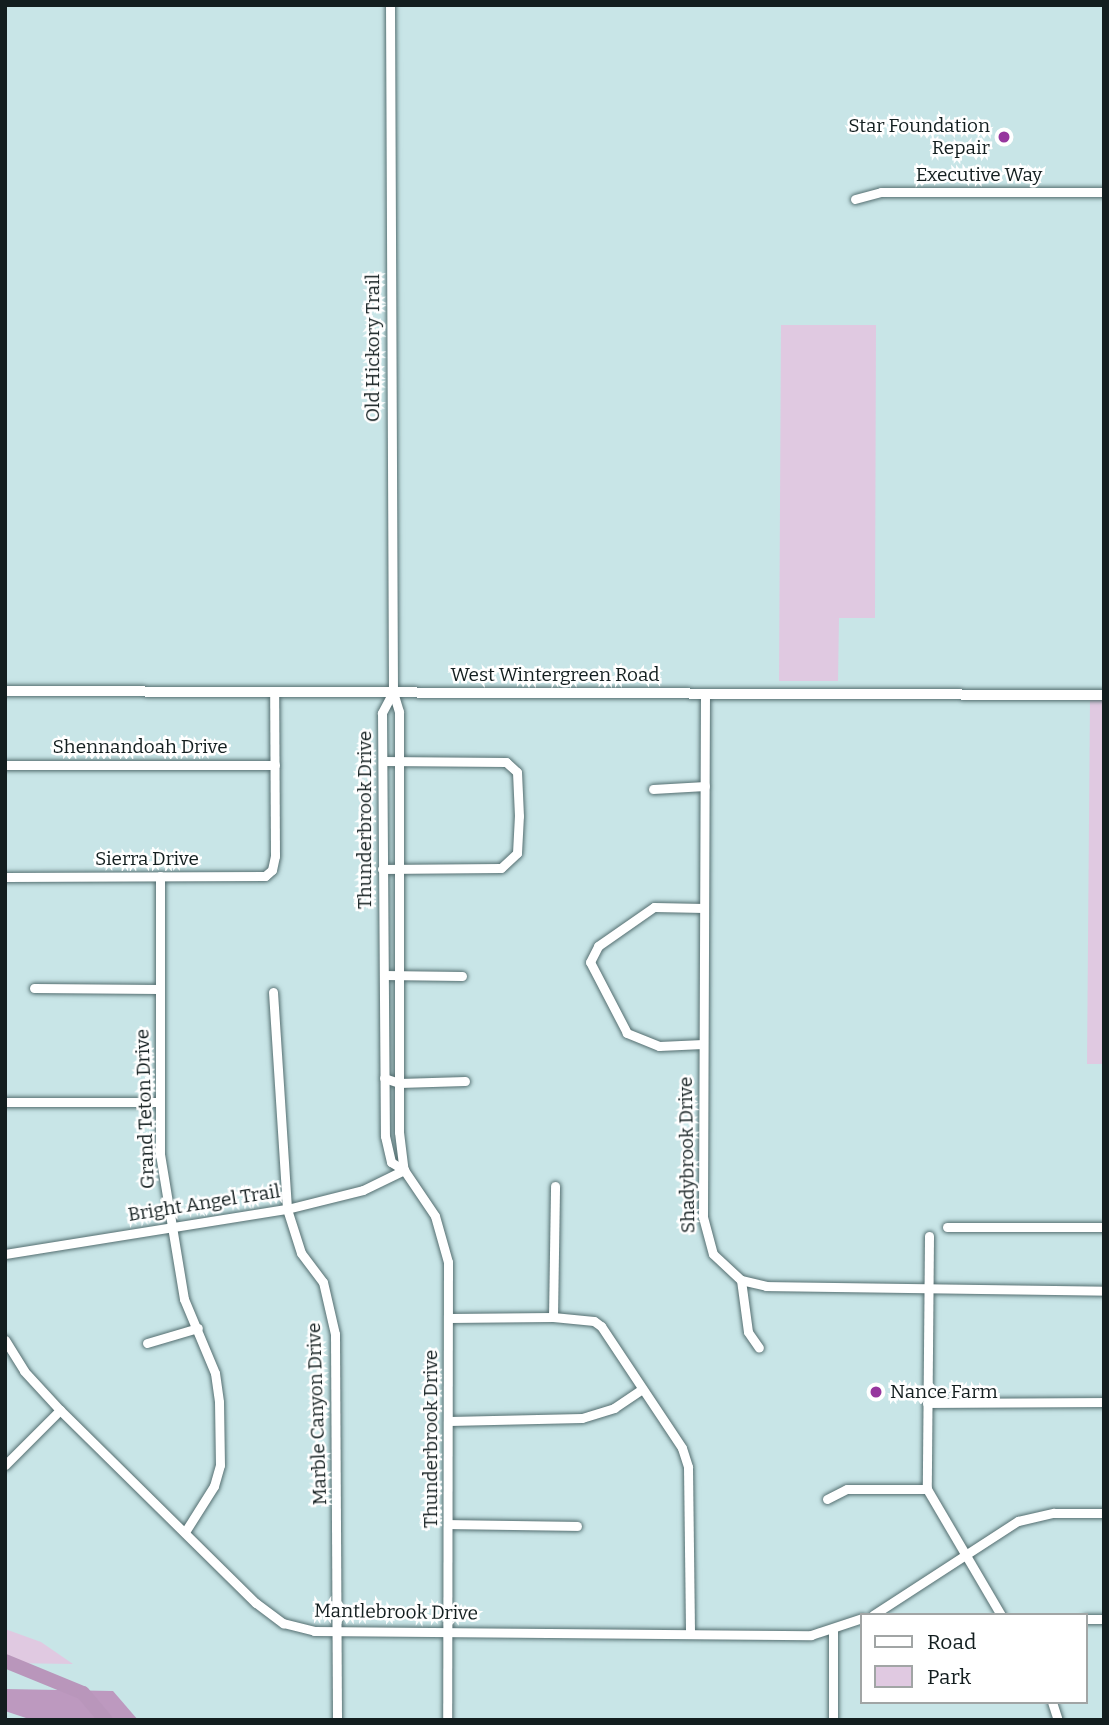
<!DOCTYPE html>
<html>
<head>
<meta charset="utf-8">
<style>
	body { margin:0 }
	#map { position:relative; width:1109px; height:1725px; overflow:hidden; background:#c8e5e7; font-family:Bitter,serif }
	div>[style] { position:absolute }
	.green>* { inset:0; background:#e0c9e1 }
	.forest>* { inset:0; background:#bd99bf }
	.river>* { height:14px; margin:-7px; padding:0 7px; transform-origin:7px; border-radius:7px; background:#b996bb }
	.roads { filter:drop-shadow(0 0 2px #546e70) drop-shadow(0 0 2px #546e70) }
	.minor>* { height:9px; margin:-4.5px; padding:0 4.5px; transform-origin:4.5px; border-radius:4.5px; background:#fff }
	.major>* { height:10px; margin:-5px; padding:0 5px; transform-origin:5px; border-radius:5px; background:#fff }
	.dots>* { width:19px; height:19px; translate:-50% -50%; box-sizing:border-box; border:4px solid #fff; border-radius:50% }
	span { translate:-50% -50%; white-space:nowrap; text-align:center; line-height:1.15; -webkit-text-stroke:5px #fff; paint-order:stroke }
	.poi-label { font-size:19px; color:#131e1f }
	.right { translate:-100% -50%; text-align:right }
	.left { translate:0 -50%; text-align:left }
	.street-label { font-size:19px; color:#131e1f }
	.frame { position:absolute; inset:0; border:7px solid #131e1f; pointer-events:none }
	.legend { position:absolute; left:860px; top:1613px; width:228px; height:91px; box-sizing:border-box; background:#fff; border:2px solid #a1a5a5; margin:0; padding:9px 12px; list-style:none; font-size:21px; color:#131e1f }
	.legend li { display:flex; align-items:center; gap:14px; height:35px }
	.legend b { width:35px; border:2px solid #a1a5a5 }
</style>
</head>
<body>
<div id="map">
	<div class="green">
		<i style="clip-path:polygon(781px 325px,876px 325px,875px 618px,839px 618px,838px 681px,779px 681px)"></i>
		<i style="clip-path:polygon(1090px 699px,1104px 699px,1104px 1064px,1087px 1064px)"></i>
		<i style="clip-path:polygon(5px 1629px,41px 1642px,73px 1664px,5px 1663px)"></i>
	</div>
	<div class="forest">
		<i style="clip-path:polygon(5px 1689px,113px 1691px,138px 1720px,32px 1720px,5px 1711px)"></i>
	</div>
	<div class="river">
		<i style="left:5px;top:1661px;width:84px;rotate:22.3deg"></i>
		<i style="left:83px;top:1693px;width:35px;rotate:50deg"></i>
	</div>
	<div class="roads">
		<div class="minor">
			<i style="left:390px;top:5px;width:687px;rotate:89.75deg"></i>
			<i style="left:393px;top:692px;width:21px;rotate:73deg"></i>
			<i style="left:399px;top:712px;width:420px;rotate:90deg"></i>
			<i style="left:399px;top:1132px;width:38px;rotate:83deg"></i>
			<i style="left:855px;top:199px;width:27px;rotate:-15deg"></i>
			<i style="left:881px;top:192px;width:223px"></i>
			<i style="left:393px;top:692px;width:24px;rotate:118deg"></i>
			<i style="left:382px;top:713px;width:423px;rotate:89.6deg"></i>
			<i style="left:385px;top:1136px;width:27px;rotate:77deg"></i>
			<i style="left:391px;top:1162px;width:15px;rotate:32deg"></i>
			<i style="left:404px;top:1170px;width:55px;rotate:56deg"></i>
			<i style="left:435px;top:1216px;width:48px;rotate:74.2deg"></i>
			<i style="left:448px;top:1262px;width:458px;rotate:90.1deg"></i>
			<i style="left:705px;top:693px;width:524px;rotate:90.22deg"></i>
			<i style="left:703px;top:1217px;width:38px;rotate:75deg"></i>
			<i style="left:713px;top:1254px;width:38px;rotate:43deg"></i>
			<i style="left:741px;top:1280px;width:26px;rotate:13deg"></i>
			<i style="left:766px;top:1286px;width:338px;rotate:0.8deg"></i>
			<i style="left:5px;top:765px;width:270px"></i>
			<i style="left:653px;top:789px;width:52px;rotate:-3.3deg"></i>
			<i style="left:382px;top:869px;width:119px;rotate:-0.5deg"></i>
			<i style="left:501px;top:868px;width:22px;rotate:-43deg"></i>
			<i style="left:517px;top:853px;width:37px;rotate:-87deg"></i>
			<i style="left:519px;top:816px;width:44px;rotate:-92.6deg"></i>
			<i style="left:517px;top:772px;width:15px;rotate:-138deg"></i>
			<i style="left:506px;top:762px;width:123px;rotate:-179.5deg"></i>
			<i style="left:160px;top:876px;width:278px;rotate:90deg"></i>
			<i style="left:160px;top:1154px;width:147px;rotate:80.6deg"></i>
			<i style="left:184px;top:1299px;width:80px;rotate:67.3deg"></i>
			<i style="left:215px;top:1373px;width:29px;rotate:82deg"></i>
			<i style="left:219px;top:1402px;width:63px;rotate:89.1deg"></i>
			<i style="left:220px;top:1465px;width:22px;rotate:106deg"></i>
			<i style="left:214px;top:1486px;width:54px;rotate:122.2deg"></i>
			<i style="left:5px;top:877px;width:260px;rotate:-0.2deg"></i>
			<i style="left:265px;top:876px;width:9px;rotate:-41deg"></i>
			<i style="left:272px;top:870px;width:14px;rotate:-78deg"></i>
			<i style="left:275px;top:856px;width:165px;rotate:-90.3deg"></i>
			<i style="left:384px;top:975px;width:78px;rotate:0.7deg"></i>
			<i style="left:34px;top:988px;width:125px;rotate:0.5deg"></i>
			<i style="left:273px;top:992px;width:217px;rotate:86.3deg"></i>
			<i style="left:287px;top:1209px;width:46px;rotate:72.3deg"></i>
			<i style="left:301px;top:1253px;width:36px;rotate:53deg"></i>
			<i style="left:323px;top:1282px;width:53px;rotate:77deg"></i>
			<i style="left:335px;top:1334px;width:386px;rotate:89.7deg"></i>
			<i style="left:703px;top:1044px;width:44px;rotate:177.4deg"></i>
			<i style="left:659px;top:1046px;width:35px;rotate:-158deg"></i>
			<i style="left:627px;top:1033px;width:80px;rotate:-117.5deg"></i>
			<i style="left:590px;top:962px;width:18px;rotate:-63deg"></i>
			<i style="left:598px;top:946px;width:68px;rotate:-34.9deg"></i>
			<i style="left:654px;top:907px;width:50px;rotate:1.1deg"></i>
			<i style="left:384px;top:1078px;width:16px;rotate:18deg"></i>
			<i style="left:399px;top:1083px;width:66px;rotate:-1.7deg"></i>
			<i style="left:5px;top:1102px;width:154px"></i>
			<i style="left:947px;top:1227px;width:157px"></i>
			<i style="left:929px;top:1236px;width:253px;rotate:90.5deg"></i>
			<i style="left:927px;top:1489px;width:146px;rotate:59.6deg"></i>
			<i style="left:5px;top:1254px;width:286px;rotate:-9.1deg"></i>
			<i style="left:287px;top:1209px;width:78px;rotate:-14deg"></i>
			<i style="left:363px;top:1190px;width:46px;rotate:-26deg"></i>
			<i style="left:741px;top:1280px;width:52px;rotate:82.3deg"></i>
			<i style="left:748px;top:1332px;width:19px;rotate:55deg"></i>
			<i style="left:553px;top:1317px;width:131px;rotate:-89.1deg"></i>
			<i style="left:449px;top:1318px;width:104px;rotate:-0.6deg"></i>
			<i style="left:553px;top:1317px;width:41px;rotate:5.6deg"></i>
			<i style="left:594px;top:1321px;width:9px;rotate:36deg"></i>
			<i style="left:601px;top:1326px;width:146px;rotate:56.4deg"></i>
			<i style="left:682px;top:1448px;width:20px;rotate:72deg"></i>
			<i style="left:688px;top:1467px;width:164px;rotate:89.3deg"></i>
			<i style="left:5px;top:1340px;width:36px;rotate:58deg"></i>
			<i style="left:24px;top:1371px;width:53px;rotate:47.3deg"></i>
			<i style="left:60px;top:1410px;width:275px;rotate:44.6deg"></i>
			<i style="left:256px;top:1603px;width:34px;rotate:37deg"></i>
			<i style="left:283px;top:1623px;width:32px;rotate:14deg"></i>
			<i style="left:314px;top:1631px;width:497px;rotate:0.5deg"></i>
			<i style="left:811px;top:1635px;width:54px;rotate:-18.4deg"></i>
			<i style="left:147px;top:1343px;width:53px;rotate:-16.4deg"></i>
			<i style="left:927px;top:1403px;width:177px;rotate:-0.3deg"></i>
			<i style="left:449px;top:1421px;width:133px;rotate:-1.3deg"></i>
			<i style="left:582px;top:1418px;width:34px;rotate:-17deg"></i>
			<i style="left:614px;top:1408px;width:34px;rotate:-34deg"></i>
			<i style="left:5px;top:1465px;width:78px;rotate:-45deg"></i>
			<i style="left:827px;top:1499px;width:22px;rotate:-27deg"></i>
			<i style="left:847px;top:1489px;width:80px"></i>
			<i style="left:448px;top:1524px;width:129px;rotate:0.9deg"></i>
			<i style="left:873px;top:1615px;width:173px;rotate:-33deg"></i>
			<i style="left:1018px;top:1521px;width:37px;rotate:-13deg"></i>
			<i style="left:1054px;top:1513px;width:50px"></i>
			<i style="left:1086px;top:1619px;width:18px"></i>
			<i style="left:1052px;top:1702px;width:19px;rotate:72deg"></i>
			<i style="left:833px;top:1720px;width:91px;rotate:-90deg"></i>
		</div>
		<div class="major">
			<i style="left:5px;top:691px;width:1099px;rotate:0.21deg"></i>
		</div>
	</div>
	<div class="dots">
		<i style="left:1004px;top:137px;background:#96369e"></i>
		<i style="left:876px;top:1392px;background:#96369e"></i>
	</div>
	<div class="poi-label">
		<span class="right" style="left:990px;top:137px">Star Foundation<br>Repair</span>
		<span class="left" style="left:890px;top:1392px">Nance Farm</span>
	</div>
	<div class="street-label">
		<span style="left:979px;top:175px">Executive Way</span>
		<span style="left:373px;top:348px;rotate:-90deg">Old Hickory Trail</span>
		<span style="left:555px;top:675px">West Wintergreen Road</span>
		<span style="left:140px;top:747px">Shennandoah Drive</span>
		<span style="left:365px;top:820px;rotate:-90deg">Thunderbrook Drive</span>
		<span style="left:147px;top:859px">Sierra Drive</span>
		<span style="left:145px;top:1109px;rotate:-92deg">Grand Teton Drive</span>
		<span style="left:687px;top:1155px;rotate:-91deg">Shadybrook Drive</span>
		<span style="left:204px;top:1203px;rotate:-9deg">Bright Angel Trail</span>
		<span style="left:317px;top:1414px;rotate:-92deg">Marble Canyon Drive</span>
		<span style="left:431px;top:1439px;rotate:-90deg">Thunderbrook Drive</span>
		<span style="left:396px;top:1612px;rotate:1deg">Mantlebrook Drive</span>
	</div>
	<div class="frame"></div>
	<ul class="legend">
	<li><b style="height:9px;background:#fff"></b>Road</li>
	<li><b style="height:19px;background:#e0c9e1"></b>Park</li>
	</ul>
</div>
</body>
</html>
